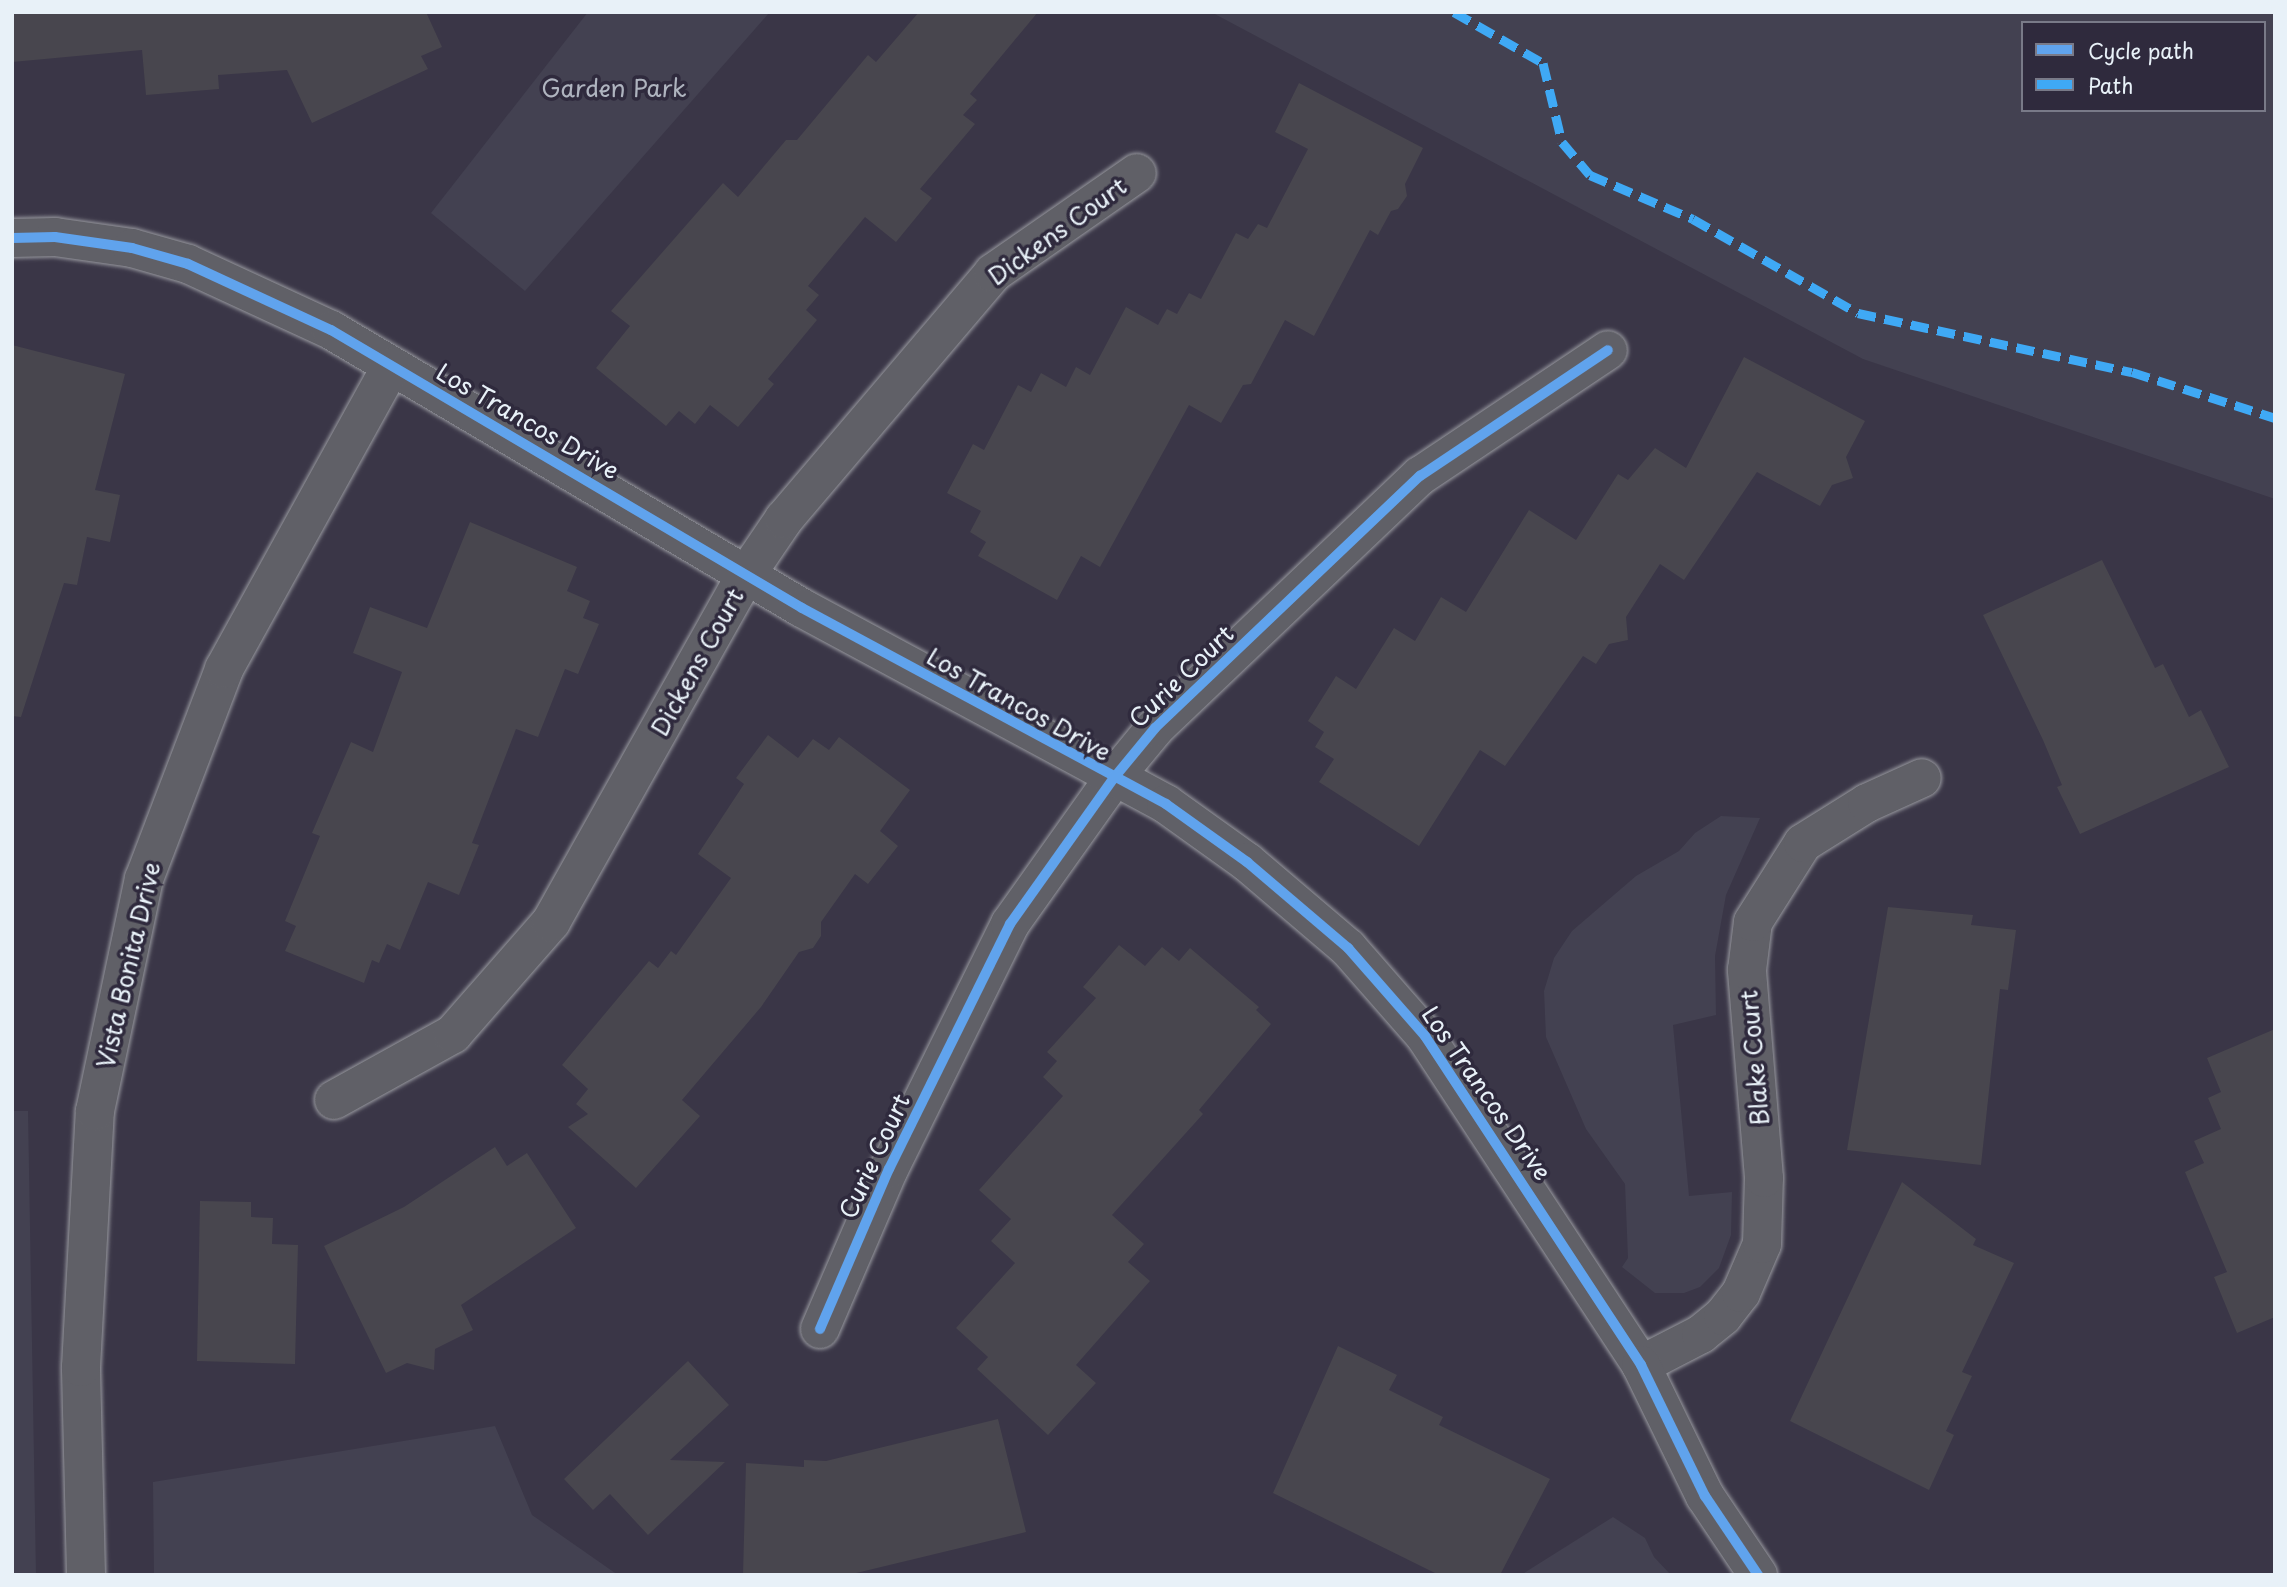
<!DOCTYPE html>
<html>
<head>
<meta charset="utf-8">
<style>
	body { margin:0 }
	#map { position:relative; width:2287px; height:1587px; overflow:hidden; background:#312e39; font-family:"Playpen Sans",sans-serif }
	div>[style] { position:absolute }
	.built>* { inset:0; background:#3a3647 }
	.green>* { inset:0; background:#434151 }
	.building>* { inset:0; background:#48464e }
	.roads { filter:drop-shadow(0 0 2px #98999f) drop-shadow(0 0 2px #98999f) }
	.street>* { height:38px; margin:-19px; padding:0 19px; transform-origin:19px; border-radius:19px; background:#606067 }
	.secondary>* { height:38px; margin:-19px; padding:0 19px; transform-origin:19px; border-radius:19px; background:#606067 }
	.quiet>* { height:9px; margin-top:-4.5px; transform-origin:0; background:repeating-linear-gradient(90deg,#3fa9f5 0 18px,transparent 0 27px) }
	.cycleway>* { height:10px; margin:-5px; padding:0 5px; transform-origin:5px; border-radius:5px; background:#60a3ed }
	span { translate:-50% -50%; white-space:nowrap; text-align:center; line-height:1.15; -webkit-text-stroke:7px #2f2a3d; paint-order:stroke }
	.park-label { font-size:24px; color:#afb4bf }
	.street-label { font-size:24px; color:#e8f1f8 }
	.frame { position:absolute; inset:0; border:14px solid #e8f1f8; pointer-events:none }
	.legend { position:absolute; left:2021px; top:21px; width:245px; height:91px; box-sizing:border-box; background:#2f2a3d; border:2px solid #797a88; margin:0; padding:9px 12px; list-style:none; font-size:21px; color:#e8f1f8 }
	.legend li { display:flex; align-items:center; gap:14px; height:35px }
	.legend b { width:35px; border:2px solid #797a88 }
</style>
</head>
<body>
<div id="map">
	<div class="built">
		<i style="clip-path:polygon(evenodd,12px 12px,2275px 12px,2275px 1575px,12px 1575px,12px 12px,2023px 23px,2264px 23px,2264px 110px,2023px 110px,2023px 23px)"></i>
	</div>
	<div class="green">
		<i style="clip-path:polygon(588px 12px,770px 12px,525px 291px,431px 213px)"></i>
		<i style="clip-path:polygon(evenodd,1211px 12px,2275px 12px,2275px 499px,1863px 359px,1211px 12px,2023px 23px,2264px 23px,2264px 110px,2023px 110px,2023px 23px)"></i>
		<i style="clip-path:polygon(1721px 816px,1760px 818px,1726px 895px,1715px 956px,1716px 1015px,1673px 1025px,1689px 1196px,1732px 1192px,1731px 1235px,1719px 1268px,1700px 1287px,1684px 1293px,1655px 1293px,1622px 1267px,1628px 1258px,1625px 1184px,1586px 1129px,1546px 1037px,1544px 991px,1554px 958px,1572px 931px,1636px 876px,1679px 851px,1695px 833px)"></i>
		<i style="clip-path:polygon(12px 1111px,28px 1111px,36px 1575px,12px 1575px)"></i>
		<i style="clip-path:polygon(495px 1426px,532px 1515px,618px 1575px,154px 1575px,153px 1482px)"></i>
		<i style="clip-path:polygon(1613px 1517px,1645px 1538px,1654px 1557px,1671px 1575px,1521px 1575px)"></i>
	</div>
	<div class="building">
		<i style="clip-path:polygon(12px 12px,426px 12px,442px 47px,421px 56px,428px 69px,312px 123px,287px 70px,218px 75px,219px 89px,146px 95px,142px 50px,12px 62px)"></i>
		<i style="clip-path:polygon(919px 12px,1038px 12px,970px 94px,977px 100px,963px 115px,975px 124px,920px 189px,932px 198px,896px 242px,865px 217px,808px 286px,819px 295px,806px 310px,817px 320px,768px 379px,774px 384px,738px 427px,710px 405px,695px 424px,679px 411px,666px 426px,596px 368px,630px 326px,611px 311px,723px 183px,738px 197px,786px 140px,797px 140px,868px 55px,876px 62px)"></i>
		<i style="clip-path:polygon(1299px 83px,1423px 148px,1405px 184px,1407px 196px,1398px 209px,1391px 211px,1378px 235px,1370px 230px,1314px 336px,1285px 320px,1251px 384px,1243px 385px,1221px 423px,1189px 405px,1100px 567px,1081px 556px,1057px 600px,978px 556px,986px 542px,970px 532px,981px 511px,947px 493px,973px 444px,984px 450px,1018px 385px,1031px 392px,1041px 373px,1066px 387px,1076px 367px,1090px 375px,1126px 307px,1158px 325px,1167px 309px,1177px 314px,1189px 293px,1201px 299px,1236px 233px,1248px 239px,1258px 224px,1267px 228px,1308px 149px,1275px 132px)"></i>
		<i style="clip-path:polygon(12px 345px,125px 374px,95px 490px,120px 495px,110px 542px,87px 537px,77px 585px,64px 583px,21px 717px,12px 716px)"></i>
		<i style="clip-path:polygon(1744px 357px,1865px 421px,1846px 457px,1853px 478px,1832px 485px,1820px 506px,1757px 472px,1684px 580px,1660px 564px,1626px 617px,1628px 640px,1609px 644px,1596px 664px,1583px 656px,1505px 766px,1480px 750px,1419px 846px,1319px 782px,1334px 759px,1315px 747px,1324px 732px,1308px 721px,1336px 676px,1356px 689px,1394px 628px,1415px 641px,1441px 597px,1466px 612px,1529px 510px,1576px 540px,1618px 474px,1628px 480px,1655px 448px,1686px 468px)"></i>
		<i style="clip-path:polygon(470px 522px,577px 567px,567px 591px,590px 601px,583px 618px,599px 624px,578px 674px,565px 669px,538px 737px,516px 729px,472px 843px,479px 845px,459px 895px,428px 882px,400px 950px,387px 944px,379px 963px,372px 960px,364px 983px,285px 951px,296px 926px,285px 921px,320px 836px,312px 833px,351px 742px,373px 752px,402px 672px,353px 653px,370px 607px,427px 628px)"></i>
		<i style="clip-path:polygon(2102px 560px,2155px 668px,2163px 664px,2189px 717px,2201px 710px,2229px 767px,2080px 834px,2057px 787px,2062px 785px,2043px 740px,1983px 615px)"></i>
		<i style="clip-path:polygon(768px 735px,798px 758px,813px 739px,829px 750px,839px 737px,910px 790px,880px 831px,898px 846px,868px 884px,855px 874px,821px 922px,821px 936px,813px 948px,799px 952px,761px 1007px,682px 1100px,700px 1116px,636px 1188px,568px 1127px,588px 1114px,576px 1104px,588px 1089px,562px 1065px,649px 961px,658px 968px,671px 951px,676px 955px,731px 878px,698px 854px,744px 784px,736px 778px)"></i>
		<i style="clip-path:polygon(1888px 907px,1973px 915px,1971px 925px,2016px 930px,2008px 990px,2000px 989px,1981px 1165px,1847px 1150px)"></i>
		<i style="clip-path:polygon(1119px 945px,1145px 966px,1162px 947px,1179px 961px,1190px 948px,1259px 1007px,1256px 1010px,1271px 1024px,1199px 1110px,1203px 1114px,1112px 1215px,1144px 1244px,1128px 1262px,1150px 1281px,1076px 1365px,1096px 1383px,1048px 1435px,977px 1369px,988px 1357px,956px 1328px,1015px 1263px,991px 1241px,1011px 1219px,979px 1190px,1063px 1096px,1043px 1077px,1057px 1061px,1047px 1052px,1096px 998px,1083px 987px)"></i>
		<i style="clip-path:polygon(2275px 1029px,2275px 1317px,2237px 1333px,2214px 1277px,2227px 1272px,2185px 1172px,2204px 1163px,2194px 1141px,2221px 1129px,2208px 1098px,2221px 1092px,2207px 1058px)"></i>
		<i style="clip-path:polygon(495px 1147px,507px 1166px,527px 1153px,576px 1228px,461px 1305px,473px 1330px,435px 1349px,434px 1370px,407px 1363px,386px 1373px,324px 1246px,404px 1207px)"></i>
		<i style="clip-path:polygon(1902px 1182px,1976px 1239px,1973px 1245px,2014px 1263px,1962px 1372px,1972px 1376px,1946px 1431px,1954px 1435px,1929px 1490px,1790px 1421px)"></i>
		<i style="clip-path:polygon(200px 1201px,251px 1202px,251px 1217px,273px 1218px,272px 1244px,298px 1245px,295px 1364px,197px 1361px)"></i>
		<i style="clip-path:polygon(1338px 1346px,1397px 1375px,1389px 1390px,1443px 1417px,1439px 1425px,1550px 1479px,1500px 1575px,1439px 1575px,1273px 1493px)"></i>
		<i style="clip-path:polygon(688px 1361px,729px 1405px,670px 1460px,725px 1462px,648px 1535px,610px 1494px,593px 1510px,564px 1479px)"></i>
		<i style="clip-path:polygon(998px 1419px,1026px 1532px,848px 1575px,743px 1575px,746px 1463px,804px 1467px,804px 1460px,826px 1461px)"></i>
	</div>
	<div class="roads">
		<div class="street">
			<i style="left:334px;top:1100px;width:136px;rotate:-29deg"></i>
			<i style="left:453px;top:1034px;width:149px;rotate:-48.8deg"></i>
			<i style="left:551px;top:922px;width:398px;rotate:-60.7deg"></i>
			<i style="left:746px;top:575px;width:68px;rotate:-55.8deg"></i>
			<i style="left:784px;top:519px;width:323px;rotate:-49.6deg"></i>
			<i style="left:993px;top:273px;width:175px;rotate:-34.8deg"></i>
			<i style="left:820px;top:1329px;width:174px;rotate:-66.7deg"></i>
			<i style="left:889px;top:1169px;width:273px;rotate:-63.7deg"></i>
			<i style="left:1010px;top:924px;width:178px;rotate:-54.6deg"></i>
			<i style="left:1113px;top:779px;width:66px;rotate:-50.5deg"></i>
			<i style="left:1155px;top:728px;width:366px;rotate:-43.6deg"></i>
			<i style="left:1420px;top:476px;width:226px;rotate:-33.8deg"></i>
			<i style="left:1641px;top:1365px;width:68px;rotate:-27.3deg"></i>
			<i style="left:1701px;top:1334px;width:28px;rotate:-39deg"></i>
			<i style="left:1723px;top:1316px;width:29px;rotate:-52deg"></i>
			<i style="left:1741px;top:1293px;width:53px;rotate:-66.8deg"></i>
			<i style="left:1762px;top:1244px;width:66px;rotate:-88.3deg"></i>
			<i style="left:1764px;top:1178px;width:209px;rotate:-94.7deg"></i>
			<i style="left:1747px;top:970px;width:48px;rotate:-82.9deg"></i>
			<i style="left:1753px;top:922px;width:93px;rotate:-57.7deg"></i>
			<i style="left:1803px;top:843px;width:75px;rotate:-32deg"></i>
			<i style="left:1867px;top:803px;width:60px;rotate:-24.4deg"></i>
		</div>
		<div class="secondary">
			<i style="left:12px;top:238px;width:43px;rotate:-1.3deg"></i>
			<i style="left:55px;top:237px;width:78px;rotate:8.1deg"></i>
			<i style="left:132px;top:248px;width:58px;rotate:15.9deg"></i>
			<i style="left:188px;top:264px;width:157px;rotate:24.8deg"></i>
			<i style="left:331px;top:330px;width:547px;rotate:30.55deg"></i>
			<i style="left:802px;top:608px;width:413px;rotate:28.3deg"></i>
			<i style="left:1166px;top:804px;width:100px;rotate:35.6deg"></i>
			<i style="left:1247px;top:862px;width:133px;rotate:40.4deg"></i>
			<i style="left:1348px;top:948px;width:117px;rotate:48.8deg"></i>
			<i style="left:1425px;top:1036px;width:394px;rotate:56.7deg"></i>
			<i style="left:1641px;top:1365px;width:146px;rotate:64deg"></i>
			<i style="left:1705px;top:1496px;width:95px;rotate:56.1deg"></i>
			<i style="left:86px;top:1575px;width:208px;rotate:-91.4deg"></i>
			<i style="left:81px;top:1367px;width:256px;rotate:-86.9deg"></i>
			<i style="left:95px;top:1111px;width:237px;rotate:-78.1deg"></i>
			<i style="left:144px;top:879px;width:225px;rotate:-69.1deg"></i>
			<i style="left:224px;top:669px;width:345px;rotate:-61.1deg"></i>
		</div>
	</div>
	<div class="quiet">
		<i style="left:1454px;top:12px;width:103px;rotate:29.8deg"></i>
		<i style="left:1543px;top:63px;width:81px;rotate:76.5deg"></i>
		<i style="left:1562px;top:142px;width:43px;rotate:49.7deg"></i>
		<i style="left:1590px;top:175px;width:112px;rotate:23.1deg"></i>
		<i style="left:1693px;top:219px;width:190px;rotate:29.7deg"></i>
		<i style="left:1858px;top:313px;width:280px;rotate:12.2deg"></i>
		<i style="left:2132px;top:372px;width:150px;rotate:17.8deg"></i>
	</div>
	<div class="cycleway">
		<i style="left:12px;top:238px;width:43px;rotate:-1.3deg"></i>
		<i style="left:55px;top:237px;width:78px;rotate:8.1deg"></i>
		<i style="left:132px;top:248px;width:58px;rotate:15.9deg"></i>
		<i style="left:188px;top:264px;width:157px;rotate:24.8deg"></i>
		<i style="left:331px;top:330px;width:547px;rotate:30.55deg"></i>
		<i style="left:802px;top:608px;width:413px;rotate:28.3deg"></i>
		<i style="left:1166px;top:804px;width:100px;rotate:35.6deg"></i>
		<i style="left:1247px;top:862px;width:133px;rotate:40.4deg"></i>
		<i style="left:1348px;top:948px;width:117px;rotate:48.8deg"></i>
		<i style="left:1425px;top:1036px;width:394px;rotate:56.7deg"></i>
		<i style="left:1641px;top:1365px;width:146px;rotate:64deg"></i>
		<i style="left:1705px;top:1496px;width:95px;rotate:56.1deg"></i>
		<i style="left:820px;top:1329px;width:174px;rotate:-66.7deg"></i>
		<i style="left:889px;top:1169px;width:273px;rotate:-63.7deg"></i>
		<i style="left:1010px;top:924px;width:178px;rotate:-54.6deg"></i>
		<i style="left:1113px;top:779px;width:66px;rotate:-50.5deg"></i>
		<i style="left:1155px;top:728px;width:366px;rotate:-43.6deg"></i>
		<i style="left:1420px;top:476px;width:226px;rotate:-33.8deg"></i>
	</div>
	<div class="park-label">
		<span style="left:614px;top:88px">Garden Park</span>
	</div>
	<div class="street-label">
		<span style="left:1057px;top:231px;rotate:-36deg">Dickens Court</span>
		<span style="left:528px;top:421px;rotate:30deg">Los Trancos Drive</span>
		<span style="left:697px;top:662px;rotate:-61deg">Dickens Court</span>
		<span style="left:1181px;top:676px;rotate:-44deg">Curie Court</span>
		<span style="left:1019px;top:704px;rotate:29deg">Los Trancos Drive</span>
		<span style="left:128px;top:965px;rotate:-77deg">Vista Bonita Drive</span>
		<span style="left:1754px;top:1058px;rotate:-95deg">Blake Court</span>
		<span style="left:1487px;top:1093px;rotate:55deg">Los Trancos Drive</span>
		<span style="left:874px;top:1156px;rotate:-65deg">Curie Court</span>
	</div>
	<div class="frame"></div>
	<ul class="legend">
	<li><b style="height:9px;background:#60a3ed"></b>Cycle path</li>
	<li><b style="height:9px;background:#3fa9f5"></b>Path</li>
	</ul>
</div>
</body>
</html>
